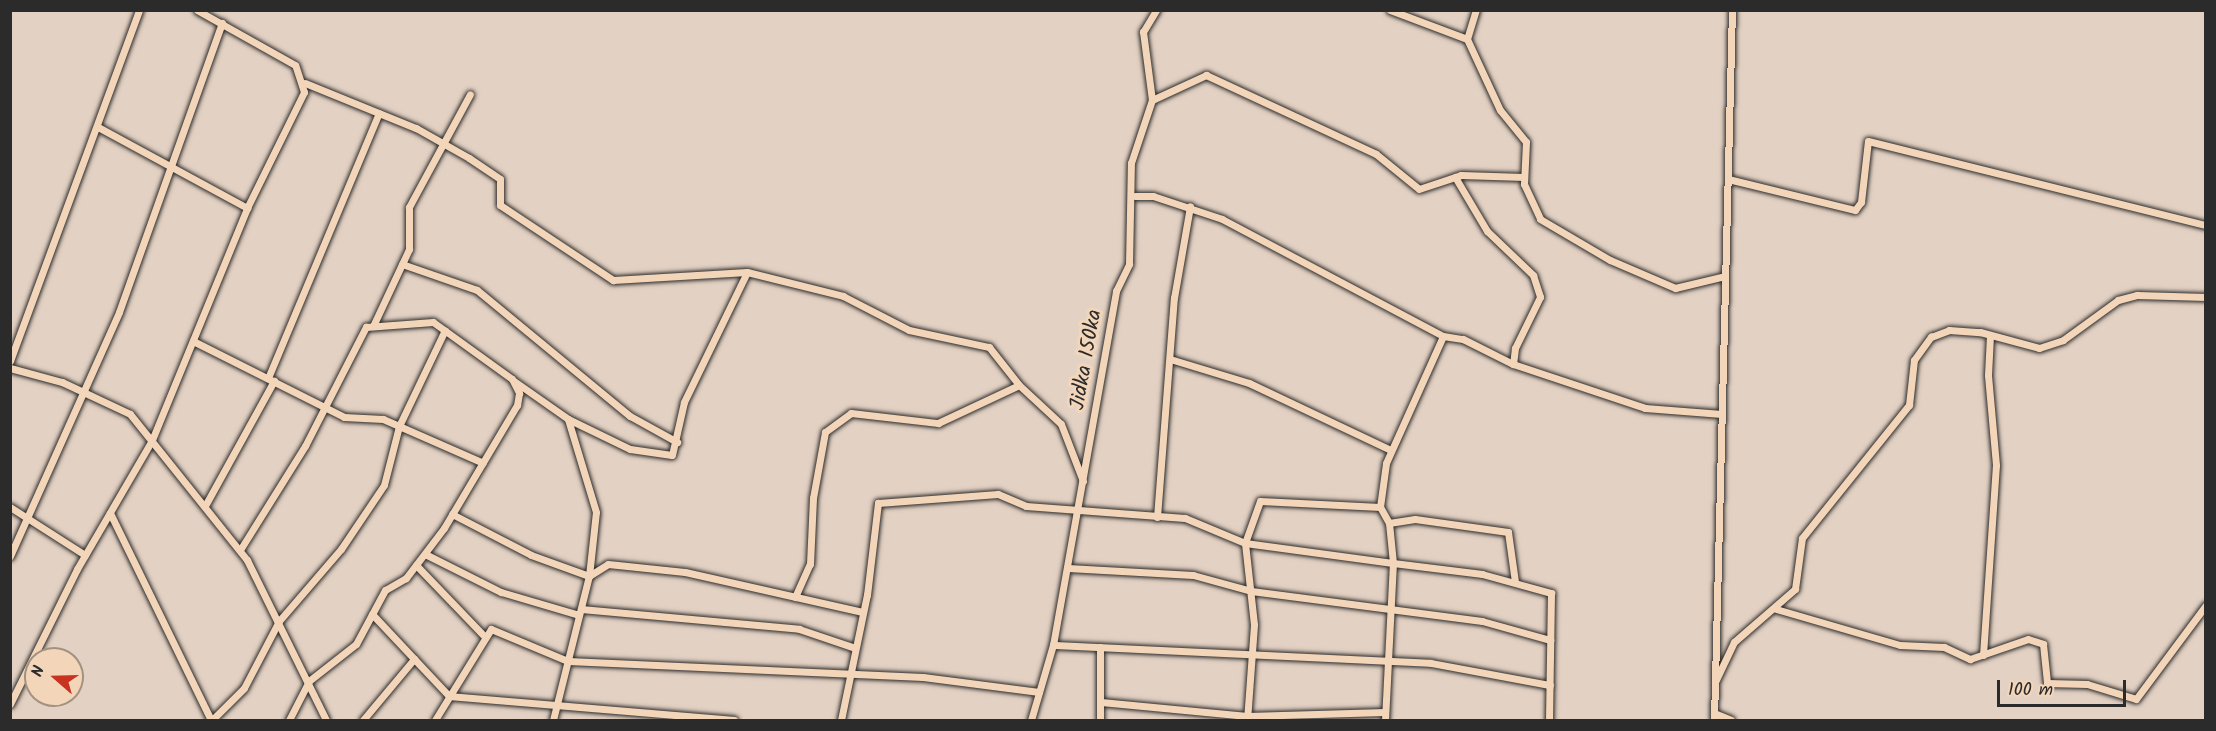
<!DOCTYPE html>
<html>
<head>
<meta charset="utf-8">
<style>
	body { margin:0 }
	#map { position:relative; width:2216px; height:731px; overflow:hidden; background:#e3d1c3; font-family:Kalam,sans-serif }
	div>[style] { position:absolute }
	.roads { filter:drop-shadow(0 0 2px #2b2b2b) drop-shadow(0 0 2px #2b2b2b) }
	.street>* { height:7px; margin:-3.5px; padding:0 3.5px; transform-origin:3.5px; border-radius:3.5px; background:#f3d6ba }
	span { translate:-50% -50%; white-space:nowrap; text-align:center; line-height:1.15; -webkit-text-stroke:6px #f3d6ba; paint-order:stroke }
	.street-label { font-size:21px; color:#2b2b2b }
	.frame { position:absolute; inset:0; border:12px solid #2b2b2b; pointer-events:none }
	.north { position:absolute; left:24px; top:647px; width:60px; height:60px; box-sizing:border-box; background:#f3d6ba; border:2px solid #a39281; border-radius:50%; rotate:290deg; font-size:16px; font-weight:700; line-height:24px; text-align:center; color:#2b2b2b }
	.north::after { content:''; display:block; margin:auto; width:21px; height:27px; background:#c8321e; clip-path:polygon(50% 0,100% 100%,50% 72%,0 100%) }
	.scale { position:absolute; left:1997px; top:680px; width:129px; height:27px; box-sizing:border-box; border:3px solid #2b2b2b; border-top:0; padding-left:8px; font-size:18px; line-height:21px; white-space:nowrap; color:#2b2b2b; -webkit-text-stroke:4px #f3d6ba; paint-order:stroke }
</style>
</head>
<body>
<div id="map">
	<div class="roads">
		<div class="street">
			<i style="left:1390px;top:10px;width:82px;rotate:20.6deg"></i>
			<i style="left:1467px;top:39px;width:78px;rotate:65.1deg"></i>
			<i style="left:1500px;top:110px;width:41px;rotate:50.9deg"></i>
			<i style="left:1526px;top:142px;width:42px;rotate:92.7deg"></i>
			<i style="left:1524px;top:184px;width:38px;rotate:65deg"></i>
			<i style="left:1540px;top:219px;width:81px;rotate:30.4deg"></i>
			<i style="left:1610px;top:260px;width:71px;rotate:23.3deg"></i>
			<i style="left:1675px;top:288px;width:51px;rotate:-13.5deg"></i>
			<i style="left:1467px;top:39px;width:30px;rotate:-73deg"></i>
			<i style="left:305px;top:83px;width:120px;rotate:22.1deg"></i>
			<i style="left:416px;top:128px;width:61px;rotate:29.5deg"></i>
			<i style="left:469px;top:158px;width:37px;rotate:34deg"></i>
			<i style="left:500px;top:179px;width:26px;rotate:90deg"></i>
			<i style="left:500px;top:205px;width:136px;rotate:33.6deg"></i>
			<i style="left:613px;top:280px;width:134px;rotate:-3.4deg"></i>
			<i style="left:747px;top:272px;width:99px;rotate:14deg"></i>
			<i style="left:843px;top:296px;width:74px;rotate:27.3deg"></i>
			<i style="left:909px;top:330px;width:82px;rotate:12deg"></i>
			<i style="left:989px;top:347px;width:48px;rotate:51.7deg"></i>
			<i style="left:1019px;top:385px;width:57px;rotate:42.9deg"></i>
			<i style="left:1061px;top:424px;width:61px;rotate:68.9deg"></i>
			<i style="left:1152px;top:100px;width:60px;rotate:-24.8deg"></i>
			<i style="left:1206px;top:75px;width:187px;rotate:24.9deg"></i>
			<i style="left:1376px;top:154px;width:55px;rotate:39.1deg"></i>
			<i style="left:1419px;top:189px;width:44px;rotate:-18.4deg"></i>
			<i style="left:1461px;top:175px;width:63px;rotate:1.8deg"></i>
			<i style="left:98px;top:127px;width:170px;rotate:28.5deg"></i>
			<i style="left:1455px;top:177px;width:63px;rotate:59.3deg"></i>
			<i style="left:1487px;top:231px;width:64px;rotate:43.7deg"></i>
			<i style="left:1533px;top:275px;width:23px;rotate:72deg"></i>
			<i style="left:1540px;top:297px;width:57px;rotate:116.1deg"></i>
			<i style="left:1515px;top:348px;width:16px;rotate:97deg"></i>
			<i style="left:1728px;top:179px;width:131px;rotate:13.7deg"></i>
			<i style="left:1855px;top:210px;width:10px;rotate:-53deg"></i>
			<i style="left:1861px;top:202px;width:61px;rotate:-83.5deg"></i>
			<i style="left:1868px;top:141px;width:348px;rotate:14deg"></i>
			<i style="left:1135px;top:196px;width:18px"></i>
			<i style="left:1153px;top:196px;width:73px;rotate:18.4deg"></i>
			<i style="left:1222px;top:219px;width:250px;rotate:27.9deg"></i>
			<i style="left:1443px;top:336px;width:20px;rotate:9deg"></i>
			<i style="left:1463px;top:339px;width:56px;rotate:26.6deg"></i>
			<i style="left:1513px;top:364px;width:139px;rotate:18.4deg"></i>
			<i style="left:1645px;top:408px;width:77px;rotate:4.5deg"></i>
			<i style="left:402px;top:264px;width:79px;rotate:19.1deg"></i>
			<i style="left:477px;top:290px;width:198px;rotate:39.5deg"></i>
			<i style="left:630px;top:416px;width:54px;rotate:29deg"></i>
			<i style="left:373px;top:326px;width:85px;rotate:-64.9deg"></i>
			<i style="left:409px;top:249px;width:42px;rotate:-90deg"></i>
			<i style="left:409px;top:207px;width:128px;rotate:-61.6deg"></i>
			<i style="left:193px;top:341px;width:169px;rotate:26.7deg"></i>
			<i style="left:344px;top:417px;width:39px;rotate:3deg"></i>
			<i style="left:383px;top:419px;width:109px;rotate:23.7deg"></i>
			<i style="left:1170px;top:359px;width:83px;rotate:16.9deg"></i>
			<i style="left:1249px;top:383px;width:157px;rotate:25.3deg"></i>
			<i style="left:10px;top:361px;width:374px;rotate:-69.8deg"></i>
			<i style="left:10px;top:368px;width:54px;rotate:15.1deg"></i>
			<i style="left:62px;top:382px;width:75px;rotate:25.2deg"></i>
			<i style="left:130px;top:414px;width:187px;rotate:51.3deg"></i>
			<i style="left:247px;top:560px;width:178px;rotate:63.7deg"></i>
			<i style="left:268px;top:378px;width:287px;rotate:-67.3deg"></i>
			<i style="left:514px;top:381px;width:66px;rotate:35.1deg"></i>
			<i style="left:568px;top:419px;width:69px;rotate:25.8deg"></i>
			<i style="left:630px;top:449px;width:42px;rotate:8.1deg"></i>
			<i style="left:672px;top:455px;width:54px;rotate:-77.2deg"></i>
			<i style="left:684px;top:402px;width:144px;rotate:-64.1deg"></i>
			<i style="left:206px;top:504px;width:141px;rotate:-61.1deg"></i>
			<i style="left:10px;top:507px;width:89px;rotate:32.6deg"></i>
			<i style="left:1380px;top:507px;width:44px;rotate:-82.2deg"></i>
			<i style="left:1386px;top:463px;width:139px;rotate:-65.8deg"></i>
			<i style="left:110px;top:513px;width:230px;rotate:64deg"></i>
			<i style="left:452px;top:514px;width:89px;rotate:27.4deg"></i>
			<i style="left:531px;top:555px;width:62px;rotate:19.9deg"></i>
			<i style="left:589px;top:576px;width:22px;rotate:-32deg"></i>
			<i style="left:608px;top:564px;width:77px;rotate:5.9deg"></i>
			<i style="left:685px;top:572px;width:182px;rotate:12.7deg"></i>
			<i style="left:1157px;top:517px;width:220px;rotate:-85.6deg"></i>
			<i style="left:1174px;top:298px;width:93px;rotate:-80.1deg"></i>
			<i style="left:1389px;top:523px;width:26px;rotate:-9deg"></i>
			<i style="left:1415px;top:519px;width:94px;rotate:8deg"></i>
			<i style="left:1508px;top:532px;width:50px;rotate:82deg"></i>
			<i style="left:240px;top:550px;width:123px;rotate:-58deg"></i>
			<i style="left:305px;top:446px;width:134px;rotate:-62.9deg"></i>
			<i style="left:366px;top:327px;width:67px;rotate:-4.3deg"></i>
			<i style="left:433px;top:322px;width:97px;rotate:35.8deg"></i>
			<i style="left:512px;top:379px;width:16px;rotate:63deg"></i>
			<i style="left:519px;top:393px;width:12px;rotate:99deg"></i>
			<i style="left:517px;top:405px;width:143px;rotate:120.7deg"></i>
			<i style="left:444px;top:528px;width:63px;rotate:127.2deg"></i>
			<i style="left:406px;top:578px;width:24px;rotate:150deg"></i>
			<i style="left:385px;top:590px;width:61px;rotate:118.2deg"></i>
			<i style="left:356px;top:644px;width:60px;rotate:141.8deg"></i>
			<i style="left:309px;top:681px;width:44px;rotate:117.1deg"></i>
			<i style="left:425px;top:554px;width:85px;rotate:26.6deg"></i>
			<i style="left:501px;top:592px;width:81px;rotate:16.4deg"></i>
			<i style="left:10px;top:556px;width:267px;rotate:-65.9deg"></i>
			<i style="left:119px;top:312px;width:307px;rotate:-70.4deg"></i>
			<i style="left:416px;top:565px;width:100px;rotate:46.2deg"></i>
			<i style="left:1068px;top:568px;width:125px;rotate:3.2deg"></i>
			<i style="left:1193px;top:575px;width:60px;rotate:15.4deg"></i>
			<i style="left:1251px;top:591px;width:233px;rotate:7.4deg"></i>
			<i style="left:1482px;top:621px;width:71px;rotate:15.6deg"></i>
			<i style="left:795px;top:597px;width:36px;rotate:-66deg"></i>
			<i style="left:810px;top:564px;width:66px;rotate:-87.4deg"></i>
			<i style="left:813px;top:498px;width:67px;rotate:-79.7deg"></i>
			<i style="left:825px;top:432px;width:32px;rotate:-36deg"></i>
			<i style="left:851px;top:413px;width:88px;rotate:6.6deg"></i>
			<i style="left:938px;top:423px;width:89px;rotate:-25.1deg"></i>
			<i style="left:581px;top:609px;width:219px;rotate:5.2deg"></i>
			<i style="left:799px;top:629px;width:59px;rotate:18.7deg"></i>
			<i style="left:1776px;top:609px;width:129px;rotate:16.2deg"></i>
			<i style="left:1900px;top:645px;width:44px;rotate:2.6deg"></i>
			<i style="left:1944px;top:647px;width:29px;rotate:25deg"></i>
			<i style="left:1970px;top:659px;width:61px;rotate:-19deg"></i>
			<i style="left:2028px;top:639px;width:16px;rotate:18deg"></i>
			<i style="left:2043px;top:644px;width:39px;rotate:84deg"></i>
			<i style="left:2047px;top:683px;width:40px;rotate:1.4deg"></i>
			<i style="left:2087px;top:684px;width:51px;rotate:17deg"></i>
			<i style="left:2136px;top:699px;width:117px;rotate:-53.3deg"></i>
			<i style="left:372px;top:614px;width:112px;rotate:46.8deg"></i>
			<i style="left:449px;top:696px;width:286px;rotate:4.8deg"></i>
			<i style="left:1053px;top:645px;width:378px;rotate:2.7deg"></i>
			<i style="left:1431px;top:663px;width:121px;rotate:10.5deg"></i>
			<i style="left:1983px;top:655px;width:190px;rotate:-86.1deg"></i>
			<i style="left:1996px;top:465px;width:90px;rotate:-95.1deg"></i>
			<i style="left:1988px;top:375px;width:40px;rotate:-87.1deg"></i>
			<i style="left:1715px;top:682px;width:44px;rotate:-64.6deg"></i>
			<i style="left:1734px;top:642px;width:81px;rotate:-41deg"></i>
			<i style="left:1795px;top:589px;width:51px;rotate:-82.2deg"></i>
			<i style="left:1802px;top:538px;width:171px;rotate:-51.2deg"></i>
			<i style="left:1909px;top:405px;width:45px;rotate:-83.7deg"></i>
			<i style="left:1914px;top:360px;width:29px;rotate:-54deg"></i>
			<i style="left:1931px;top:337px;width:19px;rotate:-21deg"></i>
			<i style="left:1949px;top:330px;width:31px;rotate:4deg"></i>
			<i style="left:1980px;top:332px;width:61px;rotate:15.2deg"></i>
			<i style="left:2039px;top:348px;width:25px;rotate:-18deg"></i>
			<i style="left:2063px;top:340px;width:68px;rotate:-36deg"></i>
			<i style="left:2118px;top:300px;width:20px;rotate:-15deg"></i>
			<i style="left:2137px;top:295px;width:69px;rotate:1.7deg"></i>
			<i style="left:1101px;top:702px;width:147px;rotate:5.5deg"></i>
			<i style="left:1247px;top:716px;width:138px;rotate:-1.7deg"></i>
			<i style="left:10px;top:704px;width:151px;rotate:-63.6deg"></i>
			<i style="left:77px;top:569px;width:149px;rotate:-59.8deg"></i>
			<i style="left:152px;top:440px;width:251px;rotate:-67.7deg"></i>
			<i style="left:247px;top:208px;width:129px;rotate:-63.8deg"></i>
			<i style="left:304px;top:92px;width:28px;rotate:-108deg"></i>
			<i style="left:295px;top:65px;width:112px;rotate:-150.7deg"></i>
			<i style="left:1714px;top:713px;width:18px;rotate:22deg"></i>
			<i style="left:212px;top:720px;width:45px;rotate:-45deg"></i>
			<i style="left:244px;top:688px;width:76px;rotate:-62.4deg"></i>
			<i style="left:279px;top:621px;width:95px;rotate:-49.3deg"></i>
			<i style="left:341px;top:549px;width:77px;rotate:-56.1deg"></i>
			<i style="left:384px;top:485px;width:61px;rotate:-75.7deg"></i>
			<i style="left:399px;top:426px;width:106px;rotate:-64.4deg"></i>
			<i style="left:363px;top:720px;width:80px;rotate:-50.1deg"></i>
			<i style="left:435px;top:720px;width:107px;rotate:-58.4deg"></i>
			<i style="left:491px;top:629px;width:83px;rotate:22.6deg"></i>
			<i style="left:568px;top:661px;width:355px;rotate:2.6deg"></i>
			<i style="left:923px;top:677px;width:117px;rotate:7.4deg"></i>
			<i style="left:553px;top:720px;width:148px;rotate:-76deg"></i>
			<i style="left:589px;top:576px;width:64px;rotate:-83.8deg"></i>
			<i style="left:596px;top:512px;width:97px;rotate:-106.8deg"></i>
			<i style="left:841px;top:720px;width:128px;rotate:-78.3deg"></i>
			<i style="left:867px;top:595px;width:93px;rotate:-83.2deg"></i>
			<i style="left:878px;top:503px;width:120px;rotate:-4.3deg"></i>
			<i style="left:998px;top:494px;width:30px;rotate:23deg"></i>
			<i style="left:1026px;top:506px;width:159px;rotate:4.3deg"></i>
			<i style="left:1185px;top:518px;width:65px;rotate:22.6deg"></i>
			<i style="left:1245px;top:543px;width:149px;rotate:7.7deg"></i>
			<i style="left:1393px;top:563px;width:40px;rotate:-95.7deg"></i>
			<i style="left:1389px;top:523px;width:18px;rotate:-119deg"></i>
			<i style="left:1380px;top:507px;width:120px;rotate:-177.1deg"></i>
			<i style="left:1260px;top:501px;width:45px;rotate:109.7deg"></i>
			<i style="left:1245px;top:543px;width:82px;rotate:83.7deg"></i>
			<i style="left:1254px;top:625px;width:95px;rotate:94.2deg"></i>
			<i style="left:1031px;top:720px;width:78px;rotate:-73.7deg"></i>
			<i style="left:1053px;top:645px;width:360px;rotate:-79.9deg"></i>
			<i style="left:1116px;top:291px;width:30px;rotate:-64deg"></i>
			<i style="left:1129px;top:264px;width:101px;rotate:-88.9deg"></i>
			<i style="left:1131px;top:163px;width:66px;rotate:-71.6deg"></i>
			<i style="left:1152px;top:100px;width:69px;rotate:-97.5deg"></i>
			<i style="left:1143px;top:32px;width:26px;rotate:-59deg"></i>
			<i style="left:1100px;top:720px;width:73px;rotate:-90deg"></i>
			<i style="left:1385px;top:720px;width:157px;rotate:-87.1deg"></i>
			<i style="left:1393px;top:563px;width:90px;rotate:7deg"></i>
			<i style="left:1482px;top:574px;width:72px;rotate:15.4deg"></i>
			<i style="left:1551px;top:593px;width:127px;rotate:90.9deg"></i>
			<i style="left:1714px;top:720px;width:710px;rotate:-88.55deg"></i>
		</div>
	</div>
	<div class="street-label">
		<span style="left:1087px;top:360px;rotate:-80deg">Jidka 150ka</span>
	</div>
	<div class="frame"></div>
	<div class="north">N</div>
	<div class="scale">100 m</div>
</div>
</body>
</html>
